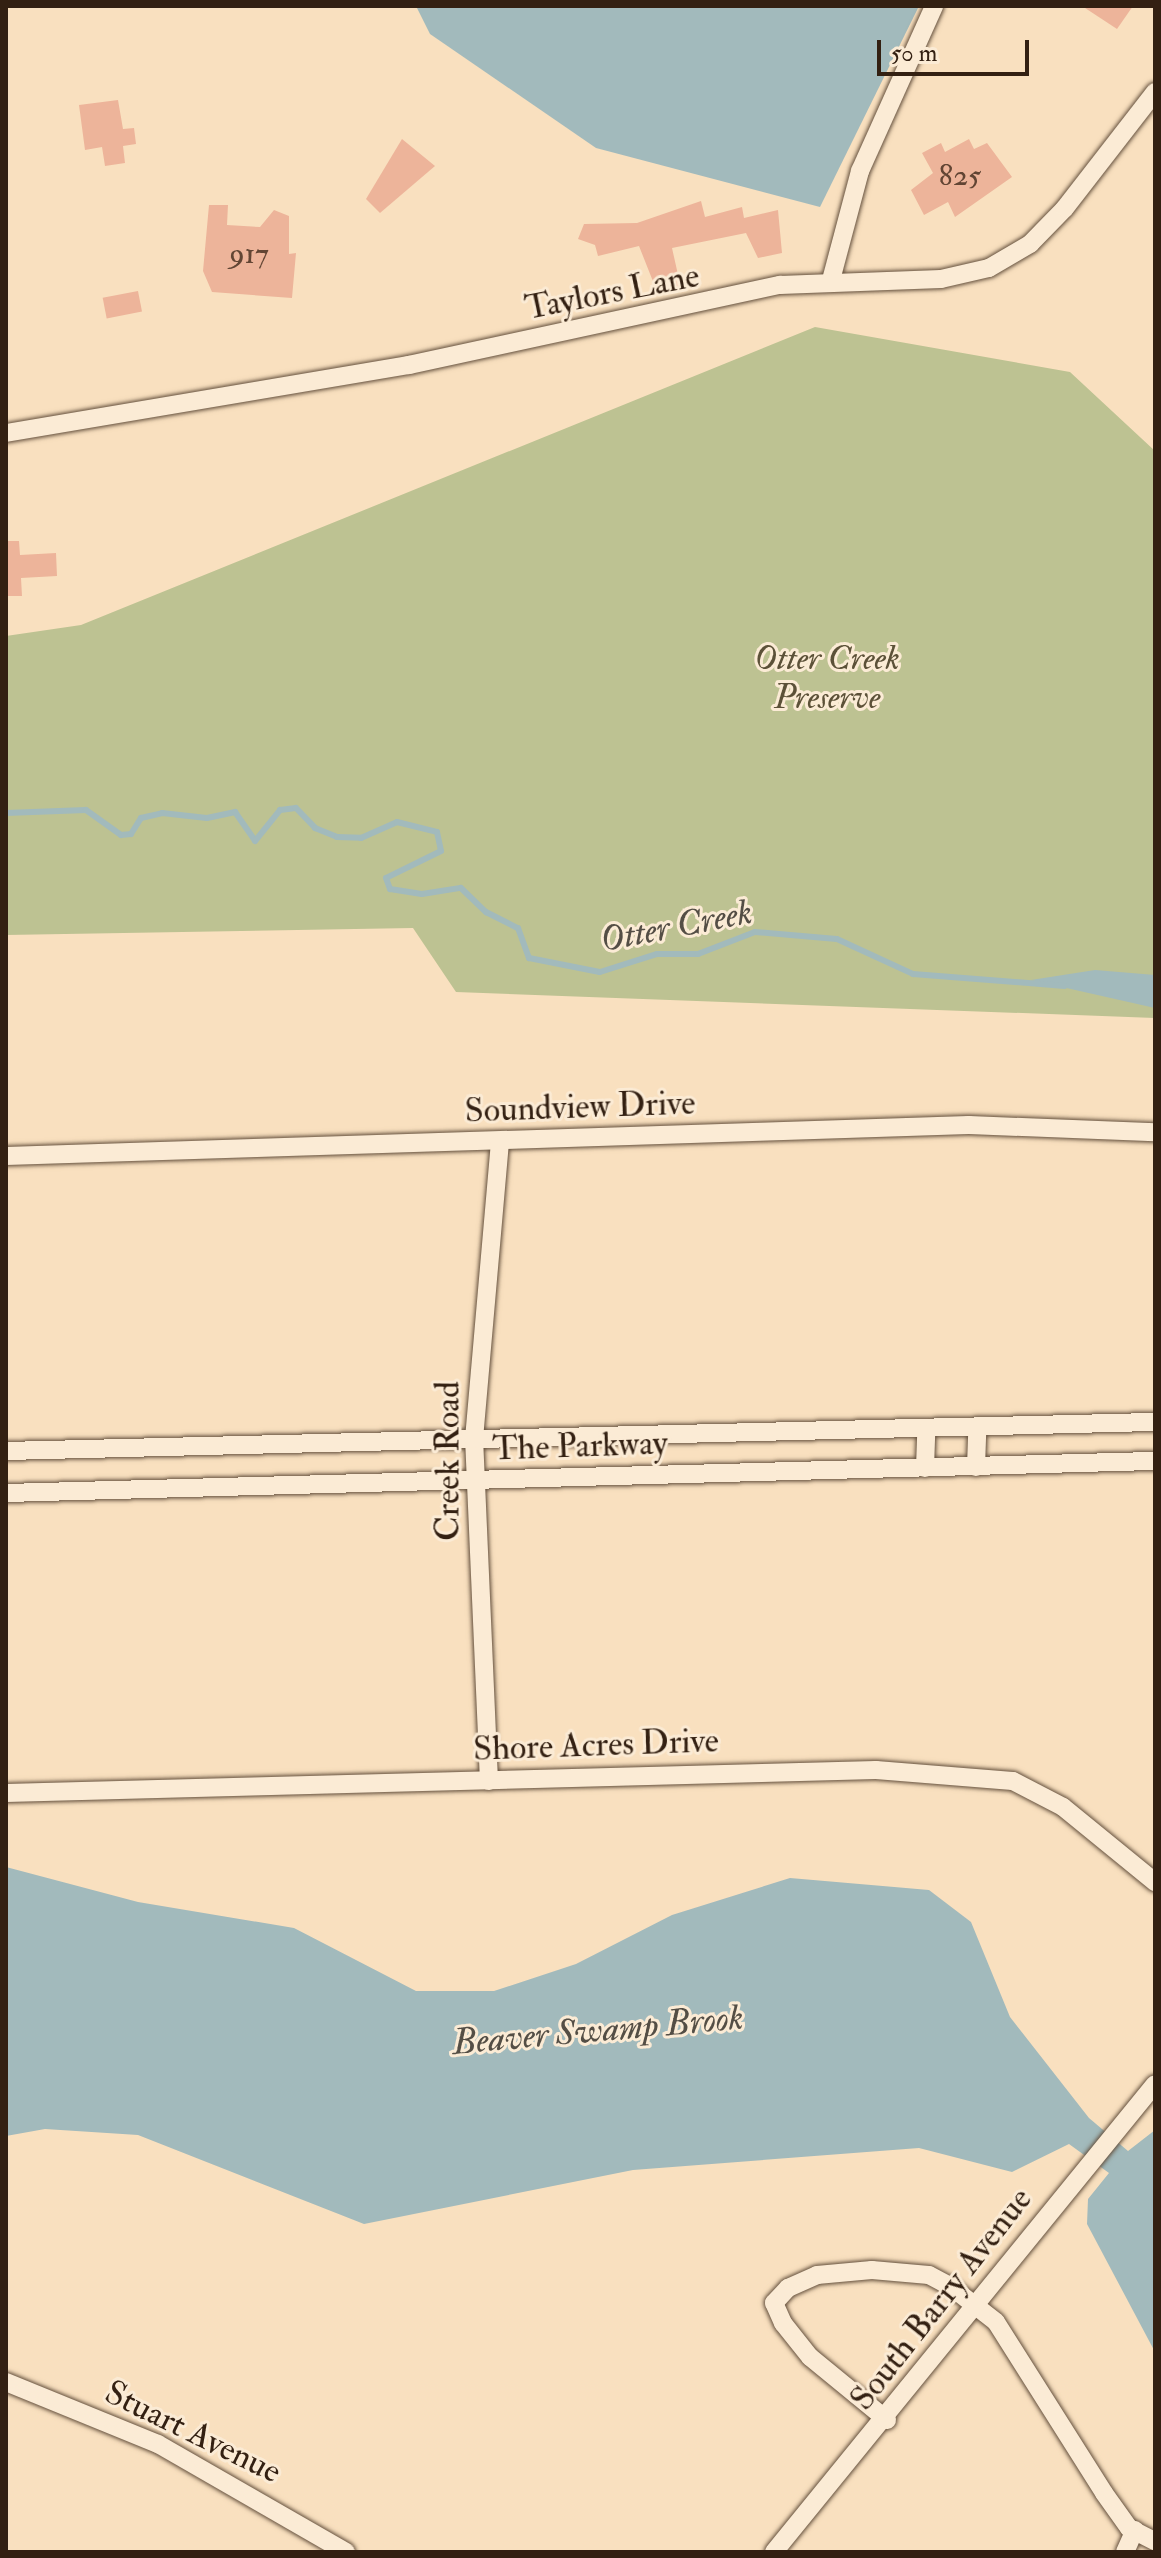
<!DOCTYPE html>
<html>
<head>
<meta charset="utf-8">
<style>
	body { margin:0 }
	#map { position:relative; width:1161px; height:2558px; overflow:hidden; background:#f9e0bf; font-family:"IM FELL Double Pica",serif }
	div>[style] { position:absolute }
	.green>* { inset:0; background:#bdc292 }
	.water>* { inset:0; background:#a2babc }
	.stream>* { height:6px; margin:-3px; padding:0 3px; transform-origin:3px; border-radius:3px; background:#a2babc }
	.building>* { inset:0; background:#edb49a; transform-origin:0 0 }
	.roads { filter:drop-shadow(0 0 2px #64503d) drop-shadow(0 0 2px #64503d) }
	.street>* { height:18px; margin:-9px; padding:0 9px; transform-origin:9px; border-radius:9px; background:#fbebd5 }
	span { translate:-50% -50%; white-space:nowrap; text-align:center; line-height:1.15; -webkit-text-stroke:6px #fbebd5; paint-order:stroke }
	.number-label { font-size:30px; color:#624534 }
	.number-label span { -webkit-text-stroke-width:0 }
	.street-label { font-size:34px; color:#332012 }
	.park-label { font-size:34px; color:#5c5138; font-style:italic }
	.water-label { font-size:36px; color:#544e45; font-style:italic }
	.frame { position:absolute; inset:0; border:8px solid #332012; pointer-events:none }
	.scale { position:absolute; left:877px; top:40px; width:152px; height:36px; box-sizing:border-box; border:4px solid #332012; border-top:0; padding-left:10px; font-size:24px; line-height:28px; white-space:nowrap; color:#332012; -webkit-text-stroke:6px #fbebd5; paint-order:stroke }
</style>
</head>
<body>
<div id="map">
	<div class="green">
		<i style="clip-path:polygon(815px 327px,1070px 372px,1155px 451px,1155px 1018px,456px 992px,413px 928px,6px 935px,6px 636px,81px 625px)"></i>
	</div>
	<div class="water">
		<i style="clip-path:polygon(416px 6px,919px 6px,820px 207px,596px 148px,430px 34px)"></i>
		<i style="clip-path:polygon(1095px 970px,1155px 975px,1155px 1008px,1031px 980px)"></i>
		<i style="clip-path:polygon(6px 1867px,138px 1902px,294px 1928px,416px 1991px,494px 1991px,576px 1964px,672px 1915px,790px 1878px,929px 1890px,971px 1922px,1010px 2017px,1089px 2118px,1128px 2151px,1155px 2130px,1155px 2352px,1087px 2224px,1088px 2199px,1109px 2173px,1069px 2144px,1012px 2172px,919px 2148px,633px 2170px,364px 2224px,138px 2135px,45px 2129px,6px 2136px)"></i>
	</div>
	<div class="stream">
		<i style="left:6px;top:813px;width:80px;rotate:-2.1deg"></i>
		<i style="left:86px;top:810px;width:43px;rotate:35.5deg"></i>
		<i style="left:121px;top:835px;width:10px;rotate:-6deg"></i>
		<i style="left:131px;top:834px;width:19px;rotate:-58deg"></i>
		<i style="left:141px;top:818px;width:22px;rotate:-13deg"></i>
		<i style="left:162px;top:813px;width:45px;rotate:6.3deg"></i>
		<i style="left:207px;top:818px;width:29px;rotate:-12deg"></i>
		<i style="left:235px;top:812px;width:35px;rotate:55deg"></i>
		<i style="left:255px;top:841px;width:40px;rotate:-51deg"></i>
		<i style="left:280px;top:810px;width:16px;rotate:-7deg"></i>
		<i style="left:296px;top:808px;width:28px;rotate:46deg"></i>
		<i style="left:315px;top:828px;width:24px;rotate:22deg"></i>
		<i style="left:337px;top:837px;width:24px;rotate:2deg"></i>
		<i style="left:361px;top:838px;width:39px;rotate:-24deg"></i>
		<i style="left:397px;top:822px;width:41px;rotate:14deg"></i>
		<i style="left:437px;top:832px;width:19px;rotate:78deg"></i>
		<i style="left:441px;top:851px;width:61px;rotate:153.9deg"></i>
		<i style="left:386px;top:878px;width:12px;rotate:70deg"></i>
		<i style="left:390px;top:889px;width:32px;rotate:9deg"></i>
		<i style="left:422px;top:894px;width:39px;rotate:-9deg"></i>
		<i style="left:461px;top:888px;width:35px;rotate:44deg"></i>
		<i style="left:486px;top:912px;width:36px;rotate:27deg"></i>
		<i style="left:518px;top:928px;width:32px;rotate:70deg"></i>
		<i style="left:529px;top:958px;width:72px;rotate:11.2deg"></i>
		<i style="left:600px;top:972px;width:60px;rotate:-17.5deg"></i>
		<i style="left:657px;top:954px;width:41px"></i>
		<i style="left:698px;top:954px;width:61px;rotate:-21.1deg"></i>
		<i style="left:755px;top:932px;width:82px;rotate:4.9deg"></i>
		<i style="left:837px;top:939px;width:84px;rotate:24.7deg"></i>
		<i style="left:913px;top:974px;width:152px;rotate:4.5deg"></i>
	</div>
	<div class="building">
		<i style="clip-path:polygon(1082px 6px,1133px 6px,1117px 29px)"></i>
		<i style="clip-path:polygon(118px 100px,123px 129px,134px 128px,136px 144px,123px 146px,125px 163px,105px 166px,102px 147px,85px 150px,79px 105px)"></i>
		<i style="clip-path:polygon(402px 139px,435px 166px,380px 213px,366px 199px)"></i>
		<i style="clip-path:polygon(969px 139px,974px 149px,987px 143px,1012px 177px,955px 217px,948px 202px,924px 215px,911px 190px,933px 173px,922px 153px,941px 143px,945px 152px)"></i>
		<i style="clip-path:polygon(701px 201px,705px 217px,742px 207px,744px 218px,778px 210px,782px 253px,758px 258px,746px 233px,672px 248px,681px 288px,658px 294px,639px 246px,598px 256px,595px 245px,578px 239px,584px 224px,637px 223px)"></i>
		<i style="clip-path:polygon(209px 205px,228px 205px,227px 225px,260px 227px,274px 210px,289px 216px,289px 254px,296px 253px,292px 298px,212px 292px,203px 271px)"></i>
		<i style="left:138px;top:291px;width:21px;height:36px;rotate:79deg"></i>
		<i style="clip-path:polygon(6px 541px,19px 541px,20px 555px,56px 553px,57px 576px,21px 578px,22px 596px,6px 596px)"></i>
	</div>
	<div class="roads">
		<div class="street">
			<i style="left:831px;top:280px;width:113px;rotate:-75.1deg"></i>
			<i style="left:860px;top:171px;width:181px;rotate:-65.8deg"></i>
			<i style="left:6px;top:433px;width:409px;rotate:-9.6deg"></i>
			<i style="left:409px;top:365px;width:380px;rotate:-12.2deg"></i>
			<i style="left:780px;top:285px;width:161px;rotate:-2.1deg"></i>
			<i style="left:941px;top:279px;width:49px;rotate:-12.9deg"></i>
			<i style="left:989px;top:268px;width:48px;rotate:-30.3deg"></i>
			<i style="left:1030px;top:244px;width:50px;rotate:-45.8deg"></i>
			<i style="left:1065px;top:208px;width:147px;rotate:-52.2deg"></i>
			<i style="left:6px;top:1156px;width:963px;rotate:-1.84deg"></i>
			<i style="left:969px;top:1125px;width:186px;rotate:2.2deg"></i>
			<i style="left:6px;top:1451px;width:1149px;rotate:-1.45deg"></i>
			<i style="left:976px;top:1467px;width:38px;rotate:-88deg"></i>
			<i style="left:925px;top:1468px;width:37px;rotate:-88deg"></i>
			<i style="left:6px;top:1493px;width:1149px;rotate:-1.6deg"></i>
			<i style="left:489px;top:1781px;width:342px;rotate:-92.5deg"></i>
			<i style="left:474px;top:1439px;width:297px;rotate:-85deg"></i>
			<i style="left:6px;top:1793px;width:870px;rotate:-1.51deg"></i>
			<i style="left:876px;top:1770px;width:137px;rotate:4.6deg"></i>
			<i style="left:1013px;top:1781px;width:56px;rotate:27.5deg"></i>
			<i style="left:1063px;top:1807px;width:119px;rotate:39.2deg"></i>
			<i style="left:6px;top:2382px;width:164px;rotate:22.2deg"></i>
			<i style="left:158px;top:2444px;width:217px;rotate:29.9deg"></i>
			<i style="left:887px;top:2420px;width:99px;rotate:-140.7deg"></i>
			<i style="left:810px;top:2357px;width:43px;rotate:-128.5deg"></i>
			<i style="left:783px;top:2323px;width:22px;rotate:-114deg"></i>
			<i style="left:774px;top:2303px;width:21px;rotate:-47deg"></i>
			<i style="left:788px;top:2288px;width:32px;rotate:-24deg"></i>
			<i style="left:817px;top:2275px;width:55px;rotate:-5.2deg"></i>
			<i style="left:872px;top:2270px;width:57px;rotate:5deg"></i>
			<i style="left:929px;top:2275px;width:24px;rotate:28deg"></i>
			<i style="left:950px;top:2286px;width:58px;rotate:38deg"></i>
			<i style="left:996px;top:2322px;width:202px;rotate:57.7deg"></i>
			<i style="left:1104px;top:2493px;width:43px;rotate:54.5deg"></i>
			<i style="left:1129px;top:2528px;width:29px;rotate:27deg"></i>
			<i style="left:774px;top:2552px;width:603px;rotate:-50.85deg"></i>
			<i style="left:1125px;top:2552px;width:24px;rotate:-66deg"></i>
		</div>
	</div>
	<div class="number-label">
		<span style="left:960px;top:176px">825</span>
		<span style="left:249px;top:254px">917</span>
	</div>
	<div class="street-label">
		<span style="left:612px;top:292px;rotate:-11deg">Taylors Lane</span>
		<span style="left:580px;top:1107px;rotate:-2deg">Soundview Drive</span>
		<span style="left:580px;top:1446px;rotate:-2deg">The Parkway</span>
		<span style="left:448px;top:1461px;rotate:-90deg">Creek Road</span>
		<span style="left:596px;top:1745px;rotate:-2deg">Shore Acres Drive</span>
		<span style="left:941px;top:2299px;rotate:-52deg">South Barry Avenue</span>
		<span style="left:193px;top:2432px;rotate:26deg">Stuart Avenue</span>
	</div>
	<div class="park-label">
		<span style="left:827px;top:678px">Otter Creek<br>Preserve</span>
	</div>
	<div class="water-label">
		<span style="left:676px;top:926px;rotate:-11deg">Otter Creek</span>
		<span style="left:598px;top:2030px;rotate:-5deg">Beaver Swamp Brook</span>
	</div>
	<div class="frame"></div>
	<div class="scale">50 m</div>
</div>
</body>
</html>
